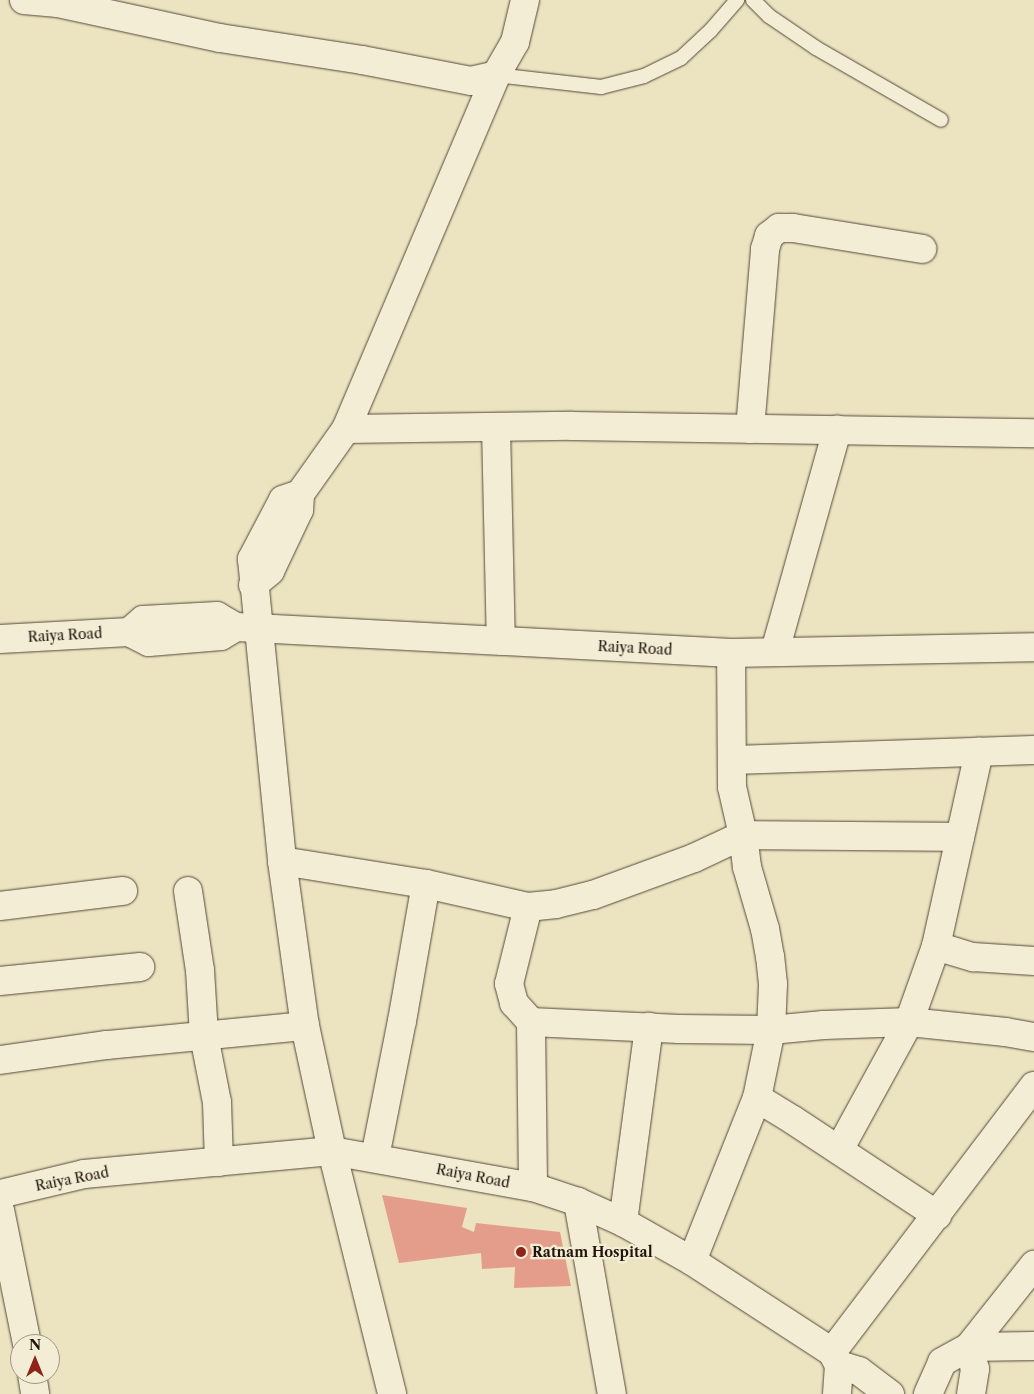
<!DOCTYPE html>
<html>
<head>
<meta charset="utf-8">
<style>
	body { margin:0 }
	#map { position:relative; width:1034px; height:1394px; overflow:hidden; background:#ece3c0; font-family:"Libre Caslon Text",serif }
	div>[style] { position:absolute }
	.building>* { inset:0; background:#e59d8b }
	.roads { filter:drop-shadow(0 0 1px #554838) drop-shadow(0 0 1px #554838) }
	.service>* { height:14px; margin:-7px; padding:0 7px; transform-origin:7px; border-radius:7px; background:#f3edd6 }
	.minor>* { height:28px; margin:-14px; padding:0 14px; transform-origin:14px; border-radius:14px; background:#f3edd6 }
	.tertiary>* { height:28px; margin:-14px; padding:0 14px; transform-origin:14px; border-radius:14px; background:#f3edd6 }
	.dots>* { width:14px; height:14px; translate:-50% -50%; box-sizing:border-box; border:2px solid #f3edd6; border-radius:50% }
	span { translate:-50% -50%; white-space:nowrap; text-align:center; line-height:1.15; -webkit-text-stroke:4.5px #f3edd6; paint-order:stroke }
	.street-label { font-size:14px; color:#23140b }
	.poi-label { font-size:14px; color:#23140b; font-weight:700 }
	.left { translate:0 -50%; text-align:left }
	.north { position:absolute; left:10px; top:1334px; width:50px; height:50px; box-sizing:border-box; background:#f3edd6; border:1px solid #a09685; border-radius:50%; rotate:0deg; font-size:14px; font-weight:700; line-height:20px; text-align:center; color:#23140b }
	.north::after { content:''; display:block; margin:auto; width:18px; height:22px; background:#8f2418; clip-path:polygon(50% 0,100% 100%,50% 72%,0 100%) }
</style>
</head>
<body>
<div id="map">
	<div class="building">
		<i style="clip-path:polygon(382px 1195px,467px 1208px,462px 1227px,474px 1232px,476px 1223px,560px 1232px,571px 1286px,514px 1288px,515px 1267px,482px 1269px,481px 1253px,399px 1263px)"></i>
	</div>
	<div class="roads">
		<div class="service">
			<i style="left:753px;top:0;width:23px;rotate:45deg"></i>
			<i style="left:769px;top:16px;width:57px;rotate:34.2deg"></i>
			<i style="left:816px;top:48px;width:144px;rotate:29.9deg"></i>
			<i style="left:496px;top:75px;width:106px;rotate:6.5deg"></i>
			<i style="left:601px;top:87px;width:44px;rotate:-14.3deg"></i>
			<i style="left:644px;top:76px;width:41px;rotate:-25.9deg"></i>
			<i style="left:681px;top:58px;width:41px;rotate:-43deg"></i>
			<i style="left:711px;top:30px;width:40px;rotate:-49deg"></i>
		</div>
		<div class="minor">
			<i style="left:496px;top:427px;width:214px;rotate:88.7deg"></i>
			<i style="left:346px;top:429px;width:226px;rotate:-0.8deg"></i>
			<i style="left:572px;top:426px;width:462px;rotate:0.9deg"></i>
			<i style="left:750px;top:429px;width:181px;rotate:-85.2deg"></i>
			<i style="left:765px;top:249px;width:14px;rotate:-73deg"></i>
			<i style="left:769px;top:236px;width:13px;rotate:-39deg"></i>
			<i style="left:779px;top:228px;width:14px"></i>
			<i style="left:793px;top:228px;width:131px;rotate:9.2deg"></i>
			<i style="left:775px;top:651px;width:230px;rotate:-74.3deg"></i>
			<i style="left:733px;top:760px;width:301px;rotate:-1.9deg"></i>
			<i style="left:282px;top:861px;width:146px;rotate:9.1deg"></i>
			<i style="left:426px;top:884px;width:105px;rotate:12.7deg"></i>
			<i style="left:528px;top:907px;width:79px;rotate:103.9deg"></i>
			<i style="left:509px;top:984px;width:20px;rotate:75deg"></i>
			<i style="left:514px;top:1003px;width:25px;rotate:48deg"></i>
			<i style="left:531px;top:1022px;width:148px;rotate:2.7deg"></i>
			<i style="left:679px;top:1029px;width:92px;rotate:0.6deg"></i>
			<i style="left:771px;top:1030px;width:53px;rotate:-5.4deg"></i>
			<i style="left:824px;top:1025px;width:85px;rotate:-2deg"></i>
			<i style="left:909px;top:1022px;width:97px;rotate:5.9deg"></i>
			<i style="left:1005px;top:1032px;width:29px;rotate:10deg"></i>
			<i style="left:188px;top:891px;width:80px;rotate:81.4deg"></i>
			<i style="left:200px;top:970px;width:66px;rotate:86.5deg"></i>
			<i style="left:204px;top:1036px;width:67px;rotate:78.9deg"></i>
			<i style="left:217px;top:1102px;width:60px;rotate:88.1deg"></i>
			<i style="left:0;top:906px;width:124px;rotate:-7deg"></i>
			<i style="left:528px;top:907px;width:28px;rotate:-6deg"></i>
			<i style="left:556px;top:904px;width:38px;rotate:-14deg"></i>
			<i style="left:593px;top:895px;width:108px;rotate:-20.1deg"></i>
			<i style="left:694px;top:858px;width:54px;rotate:-25.1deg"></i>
			<i style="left:743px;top:835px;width:217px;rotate:0.5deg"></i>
			<i style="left:936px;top:946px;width:39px;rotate:17deg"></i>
			<i style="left:973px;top:957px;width:61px;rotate:3.8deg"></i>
			<i style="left:0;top:981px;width:141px;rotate:-5.7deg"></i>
			<i style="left:531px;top:1022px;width:165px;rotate:89.3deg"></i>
			<i style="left:0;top:1060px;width:108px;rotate:-8deg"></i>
			<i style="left:107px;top:1045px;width:199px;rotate:-5.5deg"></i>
			<i style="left:757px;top:1098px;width:42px;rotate:31.4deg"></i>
			<i style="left:793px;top:1120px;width:173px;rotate:33.4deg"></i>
			<i style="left:839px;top:1150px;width:146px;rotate:-61.3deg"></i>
			<i style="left:909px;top:1022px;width:81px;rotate:-70.4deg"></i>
			<i style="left:936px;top:946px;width:199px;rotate:-77.5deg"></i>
			<i style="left:332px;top:1151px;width:250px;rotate:76.1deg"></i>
			<i style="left:375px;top:1157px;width:139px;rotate:-78.8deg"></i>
			<i style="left:402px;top:1021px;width:139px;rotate:-80.1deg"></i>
			<i style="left:578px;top:1202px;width:195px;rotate:80deg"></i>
			<i style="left:0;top:1210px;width:137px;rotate:78.6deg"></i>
			<i style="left:623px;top:1222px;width:197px;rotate:-82.4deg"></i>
			<i style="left:692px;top:1261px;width:175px;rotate:-68.3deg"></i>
			<i style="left:757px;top:1098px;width:69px;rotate:-78.4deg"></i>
			<i style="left:771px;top:1030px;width:46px;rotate:-87.5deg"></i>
			<i style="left:773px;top:984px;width:27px;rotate:-96deg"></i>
			<i style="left:770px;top:957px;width:28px;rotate:-100deg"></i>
			<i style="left:765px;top:929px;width:65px;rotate:-106.2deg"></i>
			<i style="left:747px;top:867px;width:32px;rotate:-97deg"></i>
			<i style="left:743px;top:835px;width:49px;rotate:-102.9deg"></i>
			<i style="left:732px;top:787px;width:134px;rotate:-90.4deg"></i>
			<i style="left:969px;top:1347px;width:65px;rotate:-0.9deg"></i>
			<i style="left:969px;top:1347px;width:23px;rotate:75deg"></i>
			<i style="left:975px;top:1369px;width:25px;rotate:99deg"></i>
			<i style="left:832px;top:1352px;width:334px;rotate:-52.8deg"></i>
			<i style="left:32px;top:1374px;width:20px;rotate:81deg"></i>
			<i style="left:928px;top:1394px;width:35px;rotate:-66deg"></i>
			<i style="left:942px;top:1362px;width:31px;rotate:-29deg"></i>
			<i style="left:969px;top:1347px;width:105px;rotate:-51.6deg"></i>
		</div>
		<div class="tertiary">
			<i style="left:24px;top:0;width:34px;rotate:5deg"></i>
			<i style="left:58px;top:3px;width:166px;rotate:12.2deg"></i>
			<i style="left:220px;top:38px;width:144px;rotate:8.8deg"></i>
			<i style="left:362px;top:60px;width:111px;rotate:10.9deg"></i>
			<i style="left:471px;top:81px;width:26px;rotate:-13deg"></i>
			<i style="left:496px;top:75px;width:38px;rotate:-60deg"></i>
			<i style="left:515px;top:42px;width:43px;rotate:-76.6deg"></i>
			<i style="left:300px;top:494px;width:18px;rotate:161deg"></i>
			<i style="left:283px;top:500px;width:67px;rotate:117.7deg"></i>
			<i style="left:252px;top:559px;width:303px;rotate:84.3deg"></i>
			<i style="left:282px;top:861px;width:167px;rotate:82.1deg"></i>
			<i style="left:305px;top:1026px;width:128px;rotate:77.8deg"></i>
			<i style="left:253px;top:585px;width:22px;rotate:-39deg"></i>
			<i style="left:270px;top:571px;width:68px;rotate:-64.6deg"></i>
			<i style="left:299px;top:510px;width:16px;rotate:-86deg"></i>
			<i style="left:300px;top:494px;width:80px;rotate:-54.7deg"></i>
			<i style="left:346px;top:429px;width:384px;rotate:-67deg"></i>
			<i style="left:236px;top:627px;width:496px;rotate:3deg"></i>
			<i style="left:731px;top:653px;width:303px;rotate:-1.1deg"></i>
			<i style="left:0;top:639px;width:129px;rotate:-3.1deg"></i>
			<i style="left:129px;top:632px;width:22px;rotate:27deg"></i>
			<i style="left:149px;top:642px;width:72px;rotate:-4.8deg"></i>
			<i style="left:221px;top:636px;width:17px;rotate:-31deg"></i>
			<i style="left:236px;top:627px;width:22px;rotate:-150deg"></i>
			<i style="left:217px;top:616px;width:74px;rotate:176.9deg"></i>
			<i style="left:143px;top:620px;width:18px;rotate:139deg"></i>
			<i style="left:0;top:1194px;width:86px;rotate:-13.4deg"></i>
			<i style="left:84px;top:1174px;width:249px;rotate:-5.3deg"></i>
			<i style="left:332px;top:1151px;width:204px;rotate:10.2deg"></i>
			<i style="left:533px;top:1187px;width:47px;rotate:18.4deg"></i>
			<i style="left:578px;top:1202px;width:49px;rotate:24deg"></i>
			<i style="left:623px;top:1222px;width:79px;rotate:29.5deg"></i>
			<i style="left:692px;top:1261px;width:167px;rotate:33deg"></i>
			<i style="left:832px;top:1352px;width:15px;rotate:62deg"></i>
			<i style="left:839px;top:1365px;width:21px;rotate:17deg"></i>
			<i style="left:859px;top:1371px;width:39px;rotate:37deg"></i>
			<i style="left:837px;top:1394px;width:29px;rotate:-86deg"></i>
		</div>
	</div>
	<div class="dots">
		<i style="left:521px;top:1252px;background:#8f2418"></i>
	</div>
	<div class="street-label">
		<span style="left:65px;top:635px;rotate:-3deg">Raiya Road</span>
		<span style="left:635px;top:648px;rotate:3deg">Raiya Road</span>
		<span style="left:473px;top:1176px;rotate:11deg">Raiya Road</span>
		<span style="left:72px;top:1179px;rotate:-11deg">Raiya Road</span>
	</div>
	<div class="poi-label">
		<span class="left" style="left:532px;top:1252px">Ratnam Hospital</span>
	</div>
	<div class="north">N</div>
</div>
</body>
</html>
